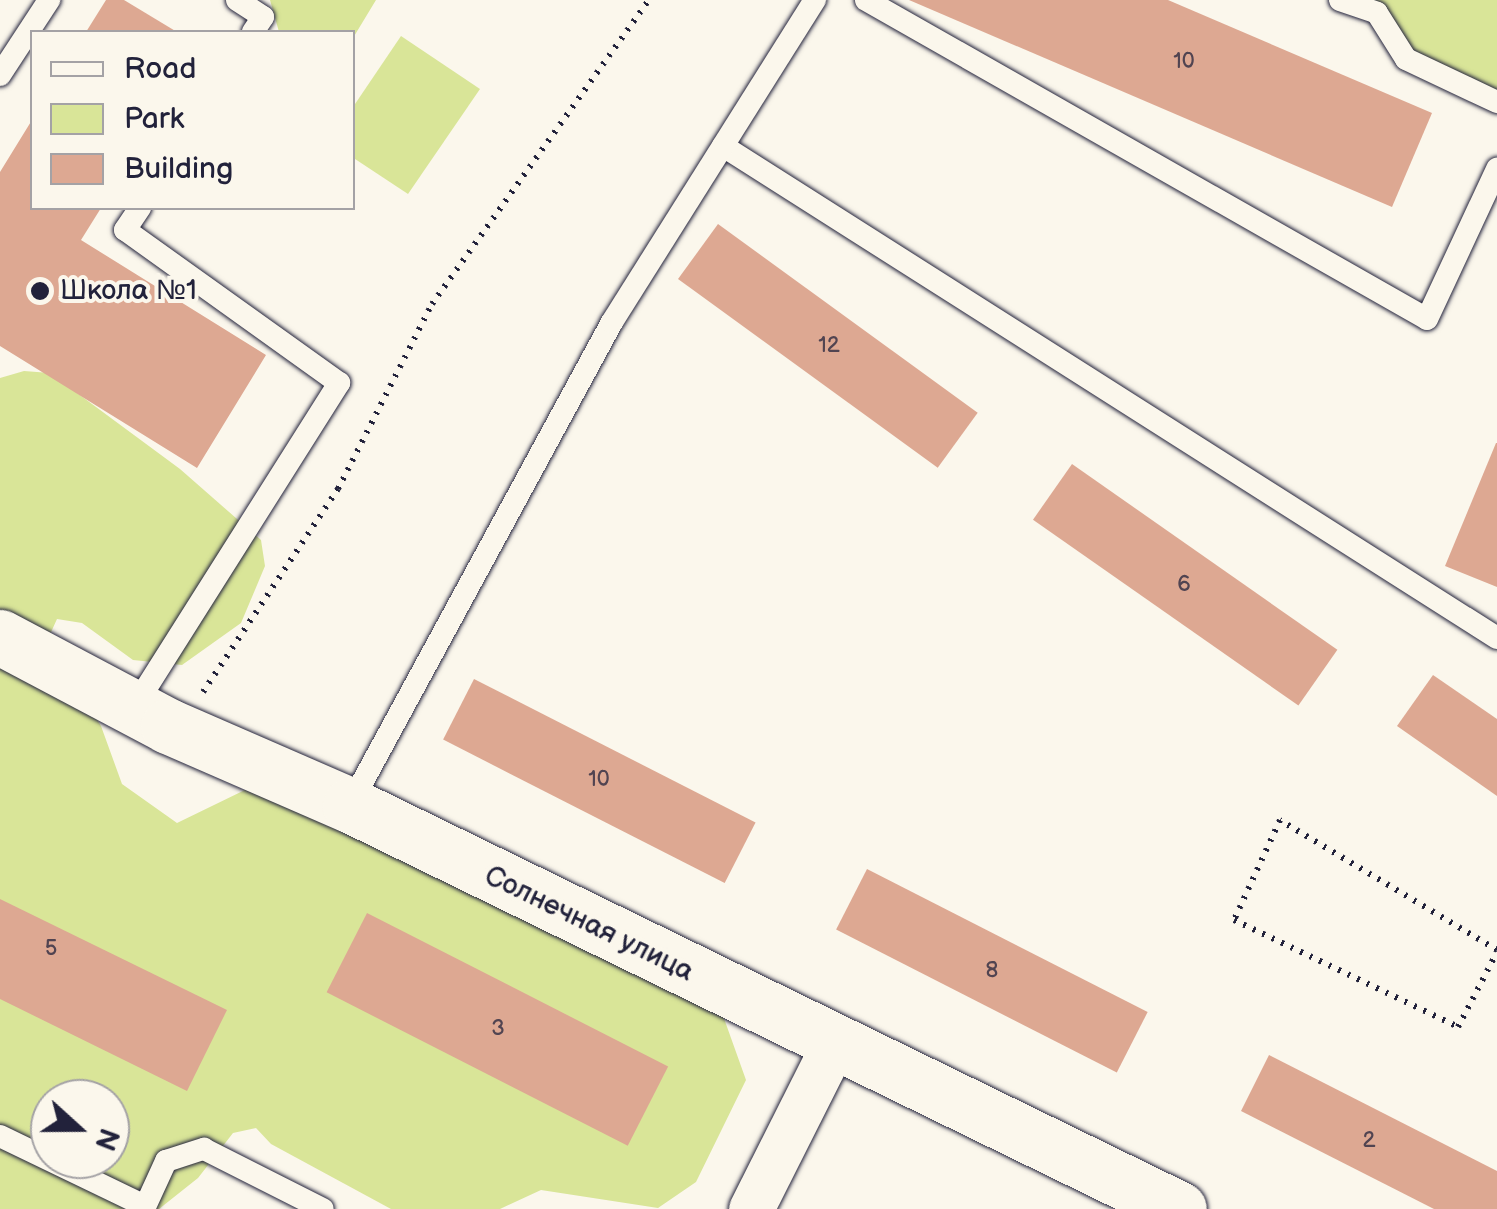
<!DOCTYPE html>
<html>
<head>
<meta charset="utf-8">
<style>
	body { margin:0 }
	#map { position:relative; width:1497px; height:1209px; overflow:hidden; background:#fbf7ec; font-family:"Balsamiq Sans",sans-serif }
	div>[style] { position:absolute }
	.green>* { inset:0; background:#d9e598 }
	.building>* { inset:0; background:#dda892; transform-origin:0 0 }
	.path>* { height:6px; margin-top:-3px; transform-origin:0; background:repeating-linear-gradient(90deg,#22223b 0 2.5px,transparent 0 10.5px) }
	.roads { filter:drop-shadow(0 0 2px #22223b) drop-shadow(0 0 2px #22223b) }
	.service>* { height:22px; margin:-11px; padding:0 11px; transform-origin:11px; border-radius:11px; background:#fbf7ec }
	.minor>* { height:45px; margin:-22.5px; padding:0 22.5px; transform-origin:22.5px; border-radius:22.5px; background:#fbf7ec }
	.tertiary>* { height:55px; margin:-27.5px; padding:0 27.5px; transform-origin:27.5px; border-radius:27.5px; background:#fbf7ec }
	.dots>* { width:28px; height:28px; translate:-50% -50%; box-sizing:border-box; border:5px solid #fbf7ec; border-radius:50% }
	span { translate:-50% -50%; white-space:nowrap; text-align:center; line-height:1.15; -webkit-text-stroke:8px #fbf7ec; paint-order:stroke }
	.number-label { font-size:22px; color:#514451 }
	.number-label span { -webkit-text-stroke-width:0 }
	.poi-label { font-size:28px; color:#22223b }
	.left { translate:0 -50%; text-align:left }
	.street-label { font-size:28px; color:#22223b }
	.legend { position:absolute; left:30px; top:30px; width:325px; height:180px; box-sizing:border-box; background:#fbf7ec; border:2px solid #a4a2a5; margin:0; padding:12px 18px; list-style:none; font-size:30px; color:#22223b }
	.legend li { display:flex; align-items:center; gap:20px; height:50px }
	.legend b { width:50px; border:2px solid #a4a2a5 }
	.north { position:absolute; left:30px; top:1079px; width:100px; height:100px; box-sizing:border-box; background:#fbf7ec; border:2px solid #a4a2a5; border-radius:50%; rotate:111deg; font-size:28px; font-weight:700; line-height:40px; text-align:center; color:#22223b }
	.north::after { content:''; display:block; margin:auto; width:35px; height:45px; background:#22223b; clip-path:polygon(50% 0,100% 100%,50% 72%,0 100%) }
</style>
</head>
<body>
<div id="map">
	<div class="green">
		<i style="clip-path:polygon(270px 0,376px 0,353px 38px,352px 32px,279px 32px)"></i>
		<i style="clip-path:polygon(1340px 0,1497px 0,1497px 102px,1406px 59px,1377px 13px)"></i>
		<i style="clip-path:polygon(401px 36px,480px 89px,408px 194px,352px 157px,353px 107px)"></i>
		<i style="clip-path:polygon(evenodd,24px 371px,50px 373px,180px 469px,261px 540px,265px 566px,241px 623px,182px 665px,133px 660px,82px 623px,57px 619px,47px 641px,101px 726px,122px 784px,177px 823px,249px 788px,716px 996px,746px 1080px,696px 1182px,658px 1208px,541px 1190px,500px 1209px,391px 1209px,271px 1144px,256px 1128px,233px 1133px,198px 1178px,159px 1209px,0 1209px,0 378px,24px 371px,50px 1099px,110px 1099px,110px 1159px,50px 1159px,50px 1099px)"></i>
	</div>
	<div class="building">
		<i style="clip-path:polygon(106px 0,124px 0,177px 32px,86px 32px)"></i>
		<i style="clip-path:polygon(909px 0,1168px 0,1432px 113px,1392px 207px)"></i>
		<i style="clip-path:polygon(32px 120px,32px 208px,101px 208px,81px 240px,266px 355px,197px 468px,0 346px,0 172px)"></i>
		<i style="left:718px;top:224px;width:321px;height:68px;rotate:36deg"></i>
		<i style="clip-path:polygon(1496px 443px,1497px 443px,1497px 587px,1445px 566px)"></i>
		<i style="left:1072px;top:464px;width:324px;height:68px;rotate:35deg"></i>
		<i style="clip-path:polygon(1433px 675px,1497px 719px,1497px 796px,1397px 726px)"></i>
		<i style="left:474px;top:679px;width:316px;height:68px;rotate:27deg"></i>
		<i style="left:867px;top:869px;width:315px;height:68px;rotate:27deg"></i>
		<i style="clip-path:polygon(0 899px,227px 1010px,187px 1091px,0 999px)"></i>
		<i style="left:367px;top:913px;width:338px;height:89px;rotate:27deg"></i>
		<i style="clip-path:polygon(1269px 1055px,1497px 1171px,1497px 1209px,1434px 1209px,1241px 1111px)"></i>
	</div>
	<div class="path">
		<i style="left:203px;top:692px;width:244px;rotate:-56.4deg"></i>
		<i style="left:338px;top:489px;width:208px;rotate:-63.1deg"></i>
		<i style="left:432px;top:304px;width:374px;rotate:-54.5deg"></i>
		<i style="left:1497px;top:950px;width:253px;rotate:-149.1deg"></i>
		<i style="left:1280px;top:820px;width:110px;rotate:114.7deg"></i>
		<i style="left:1234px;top:920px;width:248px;rotate:25.5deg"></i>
		<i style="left:1458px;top:1027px;width:85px;rotate:-62.5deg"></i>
	</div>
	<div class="roads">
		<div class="service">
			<i style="left:237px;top:0;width:31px;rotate:33deg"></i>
			<i style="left:263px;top:17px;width:18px;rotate:124deg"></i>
			<i style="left:866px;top:0;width:645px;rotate:29.62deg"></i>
			<i style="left:1427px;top:319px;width:166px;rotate:-65deg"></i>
			<i style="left:1340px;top:0;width:39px;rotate:19deg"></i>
			<i style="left:1377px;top:13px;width:54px;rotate:57.8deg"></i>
			<i style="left:1406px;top:59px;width:101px;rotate:25.3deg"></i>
			<i style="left:0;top:75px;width:90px;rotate:-56.8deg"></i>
			<i style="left:723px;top:146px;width:917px;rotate:32.44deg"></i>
			<i style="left:133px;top:709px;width:386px;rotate:-57.7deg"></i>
			<i style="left:339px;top:383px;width:263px;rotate:-144.4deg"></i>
			<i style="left:125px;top:230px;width:27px;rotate:-56deg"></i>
			<i style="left:350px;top:805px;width:549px;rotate:-61.52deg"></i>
			<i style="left:612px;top:322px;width:381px;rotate:-57.8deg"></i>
			<i style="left:0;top:1136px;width:159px;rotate:25.8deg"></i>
			<i style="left:144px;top:1209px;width:53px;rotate:-65.4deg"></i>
			<i style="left:166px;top:1161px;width:40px;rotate:-18deg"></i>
			<i style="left:204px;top:1149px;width:133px;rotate:26.8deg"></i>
		</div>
		<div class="minor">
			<i style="left:751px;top:1209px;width:182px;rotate:-63.3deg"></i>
		</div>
		<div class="tertiary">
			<i style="left:0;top:637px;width:190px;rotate:27.9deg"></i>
			<i style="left:168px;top:726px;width:198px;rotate:23.5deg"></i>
			<i style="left:350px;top:805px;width:922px;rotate:25.98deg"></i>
		</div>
	</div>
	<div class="dots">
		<i style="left:40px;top:291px;background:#22223b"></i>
	</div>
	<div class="number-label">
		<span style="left:1184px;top:62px">10</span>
		<span style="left:829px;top:346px">12</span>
		<span style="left:1184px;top:585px">6</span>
		<span style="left:599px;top:780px">10</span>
		<span style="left:51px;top:949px">5</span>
		<span style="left:992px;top:971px">8</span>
		<span style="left:498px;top:1029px">3</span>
		<span style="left:1369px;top:1141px">2</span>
	</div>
	<div class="poi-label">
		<span class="left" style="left:60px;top:291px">Школа №1</span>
	</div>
	<div class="street-label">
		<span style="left:589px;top:924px;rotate:26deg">Солнечная улица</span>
	</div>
	<ul class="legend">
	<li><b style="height:12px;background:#fbf7ec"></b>Road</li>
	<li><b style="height:28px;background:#d9e598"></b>Park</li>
	<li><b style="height:28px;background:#dda892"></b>Building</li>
	</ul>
	<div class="north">N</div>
</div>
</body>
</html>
